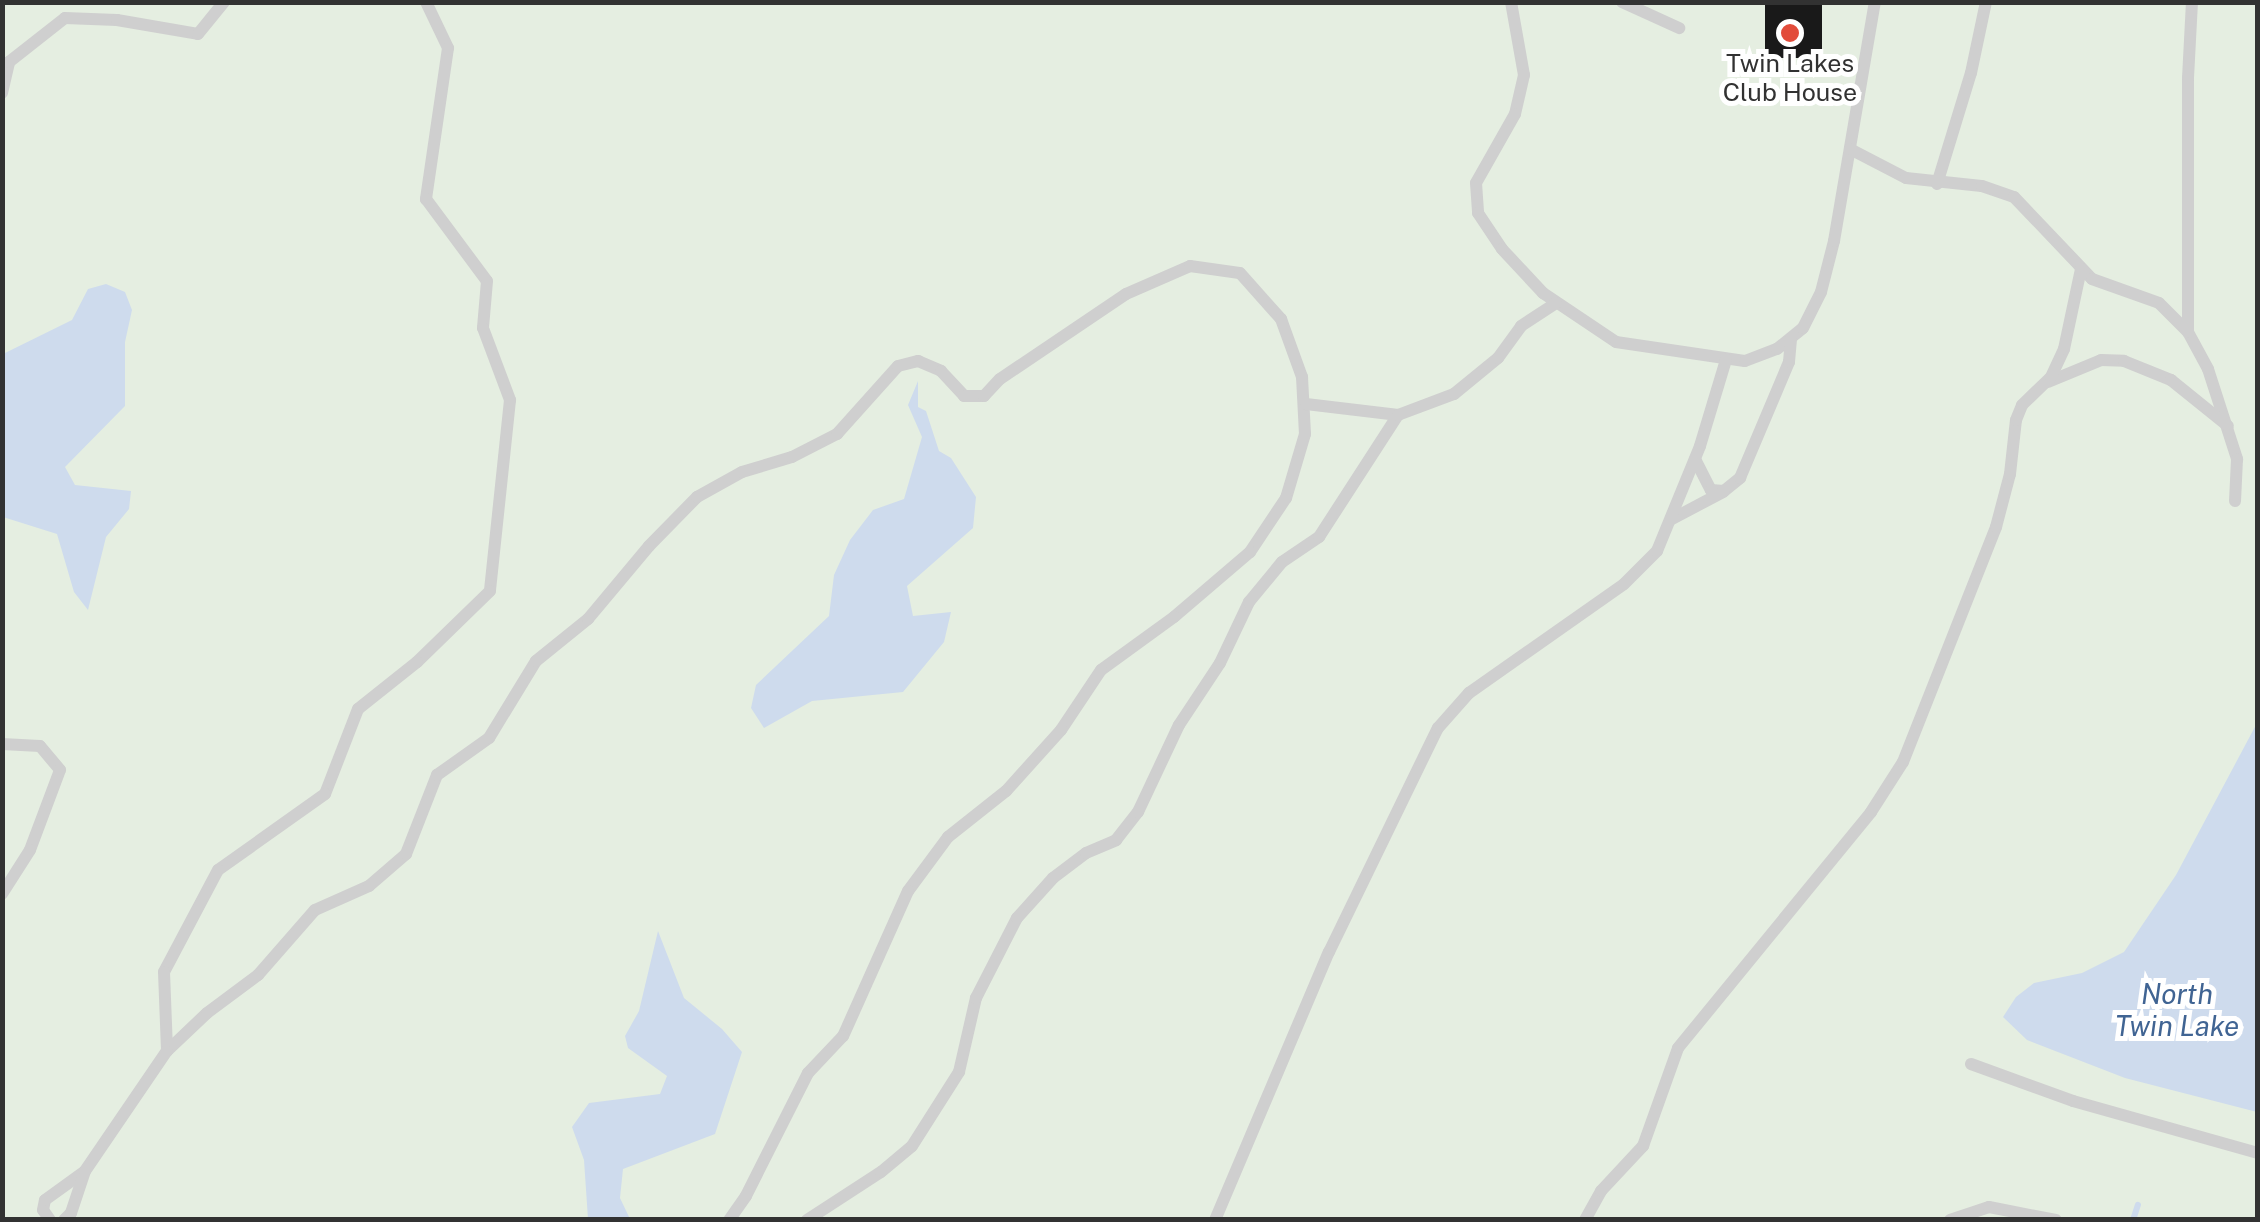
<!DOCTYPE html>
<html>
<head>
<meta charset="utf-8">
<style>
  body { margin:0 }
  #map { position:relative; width:2260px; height:1222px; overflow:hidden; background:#fff; font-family:"Public Sans",sans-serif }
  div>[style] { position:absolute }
  .green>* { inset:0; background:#e5eee1; transform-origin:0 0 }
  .water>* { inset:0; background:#cedbed }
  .stream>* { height:6px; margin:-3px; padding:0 3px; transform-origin:3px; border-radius:3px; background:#cedbed }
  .building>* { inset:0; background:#191919; transform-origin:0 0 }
  .lane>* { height:12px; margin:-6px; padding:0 6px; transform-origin:6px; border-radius:6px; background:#cfcfcf }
  .dots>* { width:28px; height:28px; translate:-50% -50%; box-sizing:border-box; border:5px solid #fff; border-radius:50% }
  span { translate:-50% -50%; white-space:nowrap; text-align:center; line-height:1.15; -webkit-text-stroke:10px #fff; paint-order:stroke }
  .poi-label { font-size:25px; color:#323232 }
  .water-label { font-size:28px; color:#406493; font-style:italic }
  .frame { position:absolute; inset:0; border:5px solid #323232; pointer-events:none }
</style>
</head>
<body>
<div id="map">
  <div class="green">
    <div style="left:2px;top:3px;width:2255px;height:1216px"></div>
  </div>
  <div class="water">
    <div style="clip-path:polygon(106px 284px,125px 292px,132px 310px,125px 342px,125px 406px,65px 467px,75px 485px,131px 491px,129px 509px,106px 537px,88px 610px,74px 592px,57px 534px,3px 517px,3px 354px,72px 320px,88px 289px)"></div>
    <div style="clip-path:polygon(918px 381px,918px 407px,926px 411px,939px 451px,951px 458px,976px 497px,973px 528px,907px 586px,913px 616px,951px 612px,944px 642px,903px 692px,812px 701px,764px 728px,751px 708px,756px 685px,829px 616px,834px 575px,850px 540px,873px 510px,904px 499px,922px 437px,908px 405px)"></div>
    <div style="clip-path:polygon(2257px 723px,2257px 1112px,2125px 1078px,2027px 1040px,2003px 1017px,2016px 997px,2034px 983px,2082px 973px,2124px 952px,2176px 875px)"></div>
    <div style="clip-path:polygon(658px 931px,684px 998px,722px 1029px,742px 1052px,715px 1134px,623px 1169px,620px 1198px,630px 1219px,588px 1219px,584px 1160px,572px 1127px,589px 1103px,660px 1094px,667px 1076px,628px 1048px,625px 1036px,639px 1011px)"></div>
  </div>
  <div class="stream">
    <div style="left:2133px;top:1220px;width:16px;rotate:-72deg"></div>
  </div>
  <div class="building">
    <div style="left:1765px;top:2px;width:57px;height:56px"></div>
  </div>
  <div class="lane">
    <div style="left:426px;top:2px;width:51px;rotate:64.4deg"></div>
    <div style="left:448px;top:48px;width:153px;rotate:98.3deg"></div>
    <div style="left:426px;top:199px;width:102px;rotate:53.4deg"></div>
    <div style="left:487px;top:281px;width:47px;rotate:94.9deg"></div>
    <div style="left:483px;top:328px;width:77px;rotate:69.4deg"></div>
    <div style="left:510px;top:400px;width:192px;rotate:96deg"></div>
    <div style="left:490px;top:591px;width:102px;rotate:135.8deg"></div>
    <div style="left:417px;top:662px;width:75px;rotate:141.5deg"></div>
    <div style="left:358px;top:709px;width:91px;rotate:111.2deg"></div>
    <div style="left:325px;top:794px;width:131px;rotate:144.6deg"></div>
    <div style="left:218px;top:870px;width:115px;rotate:117.9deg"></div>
    <div style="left:164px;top:972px;width:79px;rotate:87.8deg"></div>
    <div style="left:167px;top:1051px;width:55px;rotate:-43.5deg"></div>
    <div style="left:207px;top:1013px;width:64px;rotate:-36.7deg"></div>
    <div style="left:258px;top:975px;width:86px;rotate:-48.8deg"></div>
    <div style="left:315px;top:910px;width:59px;rotate:-24deg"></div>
    <div style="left:369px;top:886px;width:49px;rotate:-40.9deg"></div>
    <div style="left:406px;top:854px;width:85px;rotate:-68.6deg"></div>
    <div style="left:437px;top:775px;width:64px;rotate:-35.4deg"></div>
    <div style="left:489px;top:738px;width:90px;rotate:-58.6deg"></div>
    <div style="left:536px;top:661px;width:67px;rotate:-38.9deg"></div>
    <div style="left:588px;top:619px;width:95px;rotate:-50.1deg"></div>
    <div style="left:649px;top:546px;width:69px;rotate:-45.6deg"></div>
    <div style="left:697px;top:497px;width:51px;rotate:-29.1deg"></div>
    <div style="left:742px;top:472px;width:52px;rotate:-16.7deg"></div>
    <div style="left:792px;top:457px;width:51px;rotate:-27.1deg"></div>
    <div style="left:837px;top:434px;width:91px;rotate:-48.1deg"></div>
    <div style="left:898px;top:366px;width:21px;rotate:-14deg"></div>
    <div style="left:918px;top:361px;width:25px;rotate:23deg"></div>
    <div style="left:941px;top:371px;width:34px;rotate:47deg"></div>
    <div style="left:964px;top:396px;width:20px"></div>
    <div style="left:984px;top:396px;width:23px;rotate:-47deg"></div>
    <div style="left:1000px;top:379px;width:152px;rotate:-34deg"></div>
    <div style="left:1126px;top:294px;width:70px;rotate:-23.6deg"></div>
    <div style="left:1190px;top:266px;width:50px;rotate:8deg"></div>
    <div style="left:1240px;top:273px;width:62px;rotate:48.3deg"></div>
    <div style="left:1281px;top:319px;width:62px;rotate:70.1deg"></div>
    <div style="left:1302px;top:377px;width:57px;rotate:87deg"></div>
    <div style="left:1305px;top:434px;width:67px;rotate:106.5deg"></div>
    <div style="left:1286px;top:498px;width:65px;rotate:123.7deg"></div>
    <div style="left:1250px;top:552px;width:100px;rotate:139.5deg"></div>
    <div style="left:1174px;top:617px;width:90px;rotate:144deg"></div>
    <div style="left:1101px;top:670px;width:72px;rotate:123.7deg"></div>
    <div style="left:1061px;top:730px;width:82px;rotate:132deg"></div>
    <div style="left:1006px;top:791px;width:74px;rotate:141.6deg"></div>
    <div style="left:948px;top:837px;width:67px;rotate:126.5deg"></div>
    <div style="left:908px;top:891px;width:159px;rotate:114.1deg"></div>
    <div style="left:843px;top:1036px;width:51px;rotate:133.4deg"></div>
    <div style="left:808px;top:1073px;width:138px;rotate:116.8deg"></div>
    <div style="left:746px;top:1196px;width:29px;rotate:125deg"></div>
    <div style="left:1511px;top:2px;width:74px;rotate:79.9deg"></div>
    <div style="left:1524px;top:75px;width:40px;rotate:103deg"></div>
    <div style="left:1515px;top:114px;width:79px;rotate:119.5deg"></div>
    <div style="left:1476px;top:183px;width:30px;rotate:86deg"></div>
    <div style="left:1478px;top:213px;width:43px;rotate:56.3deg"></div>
    <div style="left:1502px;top:249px;width:60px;rotate:47deg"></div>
    <div style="left:1543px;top:293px;width:88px;rotate:33.9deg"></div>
    <div style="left:1616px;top:342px;width:130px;rotate:8.4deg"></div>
    <div style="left:1745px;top:361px;width:34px;rotate:-21deg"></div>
    <div style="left:1777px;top:349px;width:33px;rotate:-39deg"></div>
    <div style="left:1803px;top:328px;width:40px;rotate:-63.4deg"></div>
    <div style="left:1821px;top:292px;width:53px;rotate:-75.7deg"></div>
    <div style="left:1834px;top:241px;width:242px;rotate:-80.3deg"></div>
    <div style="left:1622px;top:2px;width:63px;rotate:24.5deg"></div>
    <div style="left:2px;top:93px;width:32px;rotate:-77deg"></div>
    <div style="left:9px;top:62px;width:71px;rotate:-38.2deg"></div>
    <div style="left:65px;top:18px;width:52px;rotate:2.2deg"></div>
    <div style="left:117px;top:20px;width:82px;rotate:9.8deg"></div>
    <div style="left:198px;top:34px;width:41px;rotate:-50.9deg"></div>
    <div style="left:1850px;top:149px;width:63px;rotate:27.4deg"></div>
    <div style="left:1906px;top:178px;width:76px;rotate:6deg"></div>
    <div style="left:1982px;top:186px;width:34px;rotate:19deg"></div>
    <div style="left:2014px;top:197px;width:113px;rotate:46.4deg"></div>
    <div style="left:2092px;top:279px;width:71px;rotate:19.7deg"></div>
    <div style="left:2159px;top:303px;width:41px;rotate:45deg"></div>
    <div style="left:2188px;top:332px;width:42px;rotate:61.6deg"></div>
    <div style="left:2208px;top:369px;width:95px;rotate:72.1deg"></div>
    <div style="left:2237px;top:459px;width:42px;rotate:92.7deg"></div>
    <div style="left:1937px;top:184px;width:116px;rotate:-73deg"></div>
    <div style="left:1971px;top:73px;width:73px;rotate:-78.1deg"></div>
    <div style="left:2188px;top:332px;width:254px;rotate:-90deg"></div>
    <div style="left:2188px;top:78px;width:76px;rotate:-87deg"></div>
    <div style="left:2048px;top:382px;width:57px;rotate:-22.5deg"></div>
    <div style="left:2101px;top:360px;width:23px;rotate:2deg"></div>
    <div style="left:2124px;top:361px;width:51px;rotate:22deg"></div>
    <div style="left:2171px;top:380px;width:73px;rotate:38.9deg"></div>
    <div style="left:1306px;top:404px;width:93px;rotate:6.8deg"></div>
    <div style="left:1695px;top:459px;width:35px;rotate:63deg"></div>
    <div style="left:1711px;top:490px;width:13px;rotate:4deg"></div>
    <div style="left:1724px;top:491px;width:21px;rotate:-39deg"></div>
    <div style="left:1740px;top:478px;width:126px;rotate:-67.1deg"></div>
    <div style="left:1789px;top:362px;width:23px;rotate:-85deg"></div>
    <div style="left:1672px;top:519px;width:58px;rotate:-27.9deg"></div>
    <div style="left:2px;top:744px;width:38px;rotate:3deg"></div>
    <div style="left:40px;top:746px;width:31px;rotate:50deg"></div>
    <div style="left:60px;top:770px;width:85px;rotate:110.6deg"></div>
    <div style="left:30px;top:850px;width:52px;rotate:122.5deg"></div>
    <div style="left:1971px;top:1064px;width:109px;rotate:19.9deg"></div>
    <div style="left:2073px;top:1101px;width:192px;rotate:15.7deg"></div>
    <div style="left:50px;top:1220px;width:12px;rotate:-125deg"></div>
    <div style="left:43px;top:1210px;width:10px;rotate:-79deg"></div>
    <div style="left:45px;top:1200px;width:49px;rotate:-35.9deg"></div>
    <div style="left:64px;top:1220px;width:10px;rotate:-45deg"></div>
    <div style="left:71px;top:1213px;width:44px;rotate:-71.6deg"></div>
    <div style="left:85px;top:1171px;width:145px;rotate:-55.7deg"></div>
    <div style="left:807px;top:1220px;width:88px;rotate:-33deg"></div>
    <div style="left:881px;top:1172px;width:40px;rotate:-40deg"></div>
    <div style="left:912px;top:1146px;width:88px;rotate:-57.6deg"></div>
    <div style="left:959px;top:1072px;width:76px;rotate:-77.1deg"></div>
    <div style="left:976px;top:998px;width:90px;rotate:-62.9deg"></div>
    <div style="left:1017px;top:918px;width:54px;rotate:-48deg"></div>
    <div style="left:1053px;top:878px;width:41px;rotate:-37.1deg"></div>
    <div style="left:1086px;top:853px;width:33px;rotate:-23deg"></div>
    <div style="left:1116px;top:840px;width:36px;rotate:-52deg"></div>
    <div style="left:1138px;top:812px;width:96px;rotate:-64.8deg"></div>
    <div style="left:1179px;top:725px;width:74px;rotate:-56.5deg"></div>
    <div style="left:1220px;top:663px;width:68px;rotate:-64.6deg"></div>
    <div style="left:1249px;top:602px;width:52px;rotate:-50.5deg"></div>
    <div style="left:1282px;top:562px;width:45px;rotate:-34deg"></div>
    <div style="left:1319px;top:537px;width:145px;rotate:-57.1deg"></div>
    <div style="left:1398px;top:415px;width:60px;rotate:-20.6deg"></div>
    <div style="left:1454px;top:394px;width:57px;rotate:-39.3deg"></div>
    <div style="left:1498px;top:358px;width:39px;rotate:-54deg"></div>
    <div style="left:1521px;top:326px;width:42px;rotate:-33.3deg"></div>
    <div style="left:1215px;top:1220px;width:291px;rotate:-67deg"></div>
    <div style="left:1329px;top:952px;width:249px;rotate:-64.1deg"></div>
    <div style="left:1438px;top:728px;width:47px;rotate:-48.5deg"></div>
    <div style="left:1469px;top:693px;width:189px;rotate:-35.1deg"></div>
    <div style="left:1624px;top:584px;width:47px;rotate:-45deg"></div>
    <div style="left:1657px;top:551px;width:113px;rotate:-67.7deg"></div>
    <div style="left:1700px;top:446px;width:90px;rotate:-73.2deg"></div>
    <div style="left:1585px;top:1220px;width:33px;rotate:-61deg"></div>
    <div style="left:1601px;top:1191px;width:62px;rotate:-47deg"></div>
    <div style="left:1643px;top:1146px;width:104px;rotate:-70.3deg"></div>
    <div style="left:1678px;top:1048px;width:305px;rotate:-50.7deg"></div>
    <div style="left:1871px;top:812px;width:59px;rotate:-57.4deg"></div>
    <div style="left:1903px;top:762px;width:253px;rotate:-68.4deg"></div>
    <div style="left:1996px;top:527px;width:55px;rotate:-75.2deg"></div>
    <div style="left:2010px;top:474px;width:54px;rotate:-83.7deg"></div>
    <div style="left:2016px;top:420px;width:16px;rotate:-68deg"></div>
    <div style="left:2022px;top:405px;width:40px;rotate:-44deg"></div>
    <div style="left:2051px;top:377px;width:31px;rotate:-65deg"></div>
    <div style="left:2064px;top:349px;width:82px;rotate:-78deg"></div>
    <div style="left:1950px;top:1220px;width:41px;rotate:-18.4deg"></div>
    <div style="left:1989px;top:1207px;width:68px;rotate:11deg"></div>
  </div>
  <div class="dots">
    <div style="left:1790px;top:33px;background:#e24c3b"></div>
  </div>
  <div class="poi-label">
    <span style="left:1790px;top:78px">Twin Lakes<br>Club House</span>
  </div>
  <div class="water-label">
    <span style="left:2177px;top:1010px">North<br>Twin Lake</span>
  </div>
  <div class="frame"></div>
</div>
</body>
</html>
